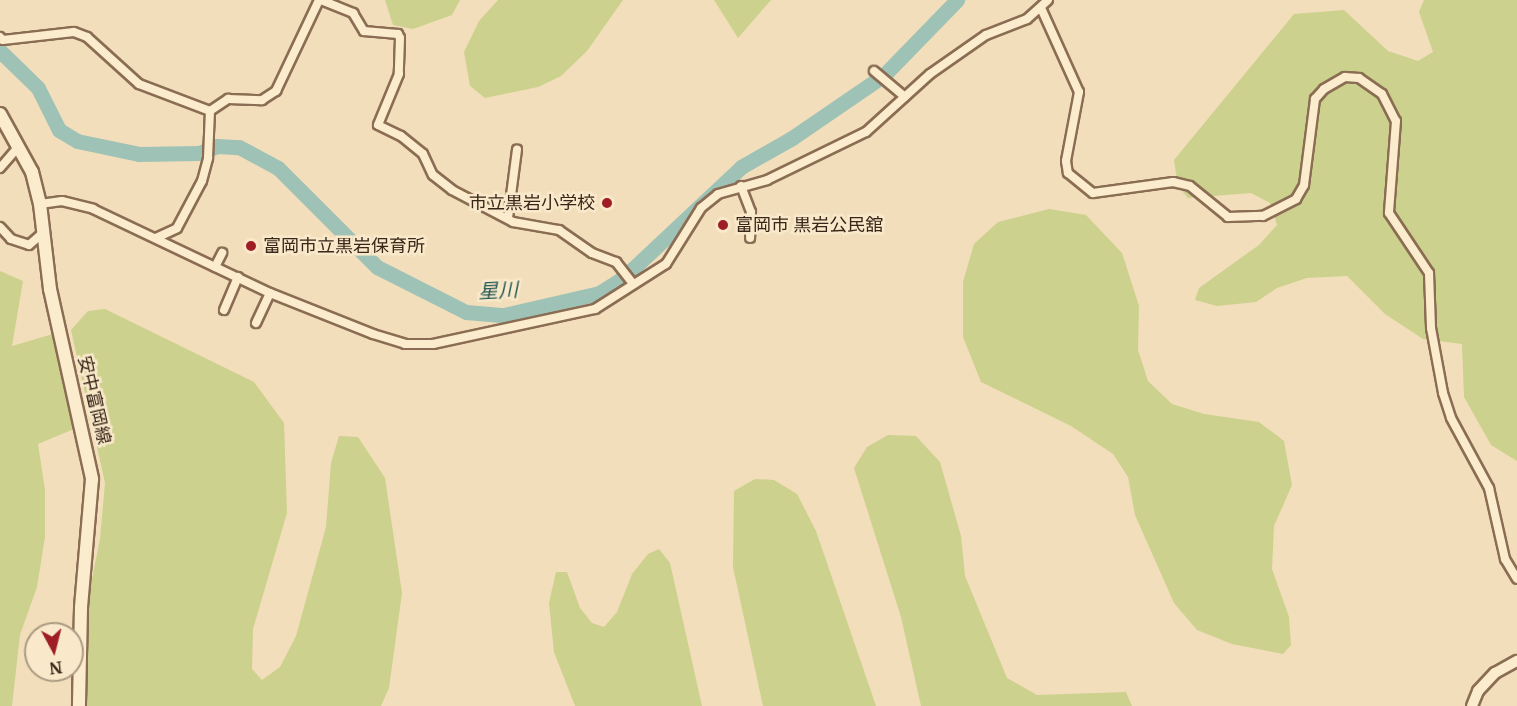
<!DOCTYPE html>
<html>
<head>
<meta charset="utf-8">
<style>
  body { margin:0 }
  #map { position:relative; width:1517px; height:706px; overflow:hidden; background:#f2deba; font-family:Merriweather,"Noto Sans JP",serif }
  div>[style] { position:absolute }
  .green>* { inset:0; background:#ccd18d }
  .river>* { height:15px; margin:-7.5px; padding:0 7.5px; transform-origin:7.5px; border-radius:7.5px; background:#9fc2b6 }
  .roads { filter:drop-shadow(2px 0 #8a6d53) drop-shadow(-2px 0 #8a6d53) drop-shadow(0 2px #8a6d53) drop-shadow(0 -2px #8a6d53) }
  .minor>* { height:8px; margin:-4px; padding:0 4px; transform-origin:4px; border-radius:4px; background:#fcecce }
  .tertiary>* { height:10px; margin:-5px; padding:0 5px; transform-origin:5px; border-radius:5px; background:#fcecce }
  .secondary>* { height:12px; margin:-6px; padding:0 6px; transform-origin:6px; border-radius:6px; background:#fcecce }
  .dots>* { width:16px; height:16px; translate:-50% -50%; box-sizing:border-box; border:3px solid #f9e9ca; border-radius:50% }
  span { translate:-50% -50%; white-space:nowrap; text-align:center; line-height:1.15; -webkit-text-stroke:5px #f9e9ca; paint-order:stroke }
  .poi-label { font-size:18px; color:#382619 }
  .right { translate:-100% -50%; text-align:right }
  .left { translate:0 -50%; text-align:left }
  .street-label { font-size:18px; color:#382619 }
  .water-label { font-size:20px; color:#275953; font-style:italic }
  .north { position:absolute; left:24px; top:622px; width:60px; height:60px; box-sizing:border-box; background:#f9e9ca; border:2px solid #ac9b83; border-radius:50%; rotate:173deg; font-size:16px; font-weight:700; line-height:24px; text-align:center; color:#382619 }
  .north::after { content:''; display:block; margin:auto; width:21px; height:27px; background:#9f1d25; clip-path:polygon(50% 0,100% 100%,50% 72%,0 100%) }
</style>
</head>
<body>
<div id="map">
  <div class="green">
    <div style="clip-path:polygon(385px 0,460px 0,452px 15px,413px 29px,393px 25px)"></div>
    <div style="clip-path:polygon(498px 0,623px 0,587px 51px,561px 76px,538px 87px,485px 98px,470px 86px,464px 52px,479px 21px)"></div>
    <div style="clip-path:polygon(714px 0,771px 0,738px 38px)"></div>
    <div style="clip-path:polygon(1424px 0,1517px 0,1517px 461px,1491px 445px,1464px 397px,1462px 344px,1423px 339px,1385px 314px,1347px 276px,1307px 278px,1277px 288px,1256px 302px,1217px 306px,1195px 300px,1199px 288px,1259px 245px,1277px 225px,1270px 203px,1251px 193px,1188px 198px,1178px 186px,1174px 160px,1294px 14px,1344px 10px,1388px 51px,1418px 61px,1433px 52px,1419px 12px)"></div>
    <div style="clip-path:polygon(1049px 209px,1086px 215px,1122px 253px,1139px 306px,1138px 350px,1148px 381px,1172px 404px,1204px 414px,1259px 422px,1284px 441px,1292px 485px,1274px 526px,1272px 569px,1289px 617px,1291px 645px,1283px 654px,1232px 644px,1197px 630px,1174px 603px,1135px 515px,1128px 477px,1113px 454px,1071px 426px,981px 382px,963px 337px,963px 282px,974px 244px,998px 222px)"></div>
    <div style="clip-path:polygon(0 271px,23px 281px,12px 346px,53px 334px,74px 429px,38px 444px,45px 490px,45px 537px,37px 587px,20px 635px,12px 706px,0 706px)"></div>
    <div style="clip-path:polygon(105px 309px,254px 382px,284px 423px,287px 513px,253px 629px,252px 669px,262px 680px,280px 667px,296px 636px,326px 527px,331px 463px,339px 436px,358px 437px,385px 478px,402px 593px,389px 688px,381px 706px,84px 706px,86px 609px,100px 539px,105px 483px,71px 330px,88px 311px)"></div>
    <div style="clip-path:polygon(888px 435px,916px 436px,940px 462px,961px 536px,965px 576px,1007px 678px,1037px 695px,1126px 692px,1132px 706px,921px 706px,901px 617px,854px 468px,867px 447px)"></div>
    <div style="clip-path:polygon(755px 479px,774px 480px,797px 494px,816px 531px,876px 706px,763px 706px,733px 567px,734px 491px)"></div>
    <div style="clip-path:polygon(659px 549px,670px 563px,702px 706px,575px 706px,554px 652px,549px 603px,556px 572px,567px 572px,580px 608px,592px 623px,604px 627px,617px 612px,632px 574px,648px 554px)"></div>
  </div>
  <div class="river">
    <div style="left:0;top:51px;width:53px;rotate:44.2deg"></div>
    <div style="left:38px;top:88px;width:47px;rotate:63.4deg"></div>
    <div style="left:59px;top:130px;width:21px;rotate:31deg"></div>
    <div style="left:77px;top:141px;width:63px;rotate:11.8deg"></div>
    <div style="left:139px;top:154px;width:60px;rotate:-1deg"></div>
    <div style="left:199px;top:153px;width:19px;rotate:-21deg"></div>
    <div style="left:217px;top:146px;width:22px;rotate:3deg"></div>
    <div style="left:239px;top:147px;width:44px;rotate:28.3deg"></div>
    <div style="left:278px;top:168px;width:140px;rotate:45deg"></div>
    <div style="left:377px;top:267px;width:100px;rotate:26.8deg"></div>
    <div style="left:466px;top:312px;width:38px;rotate:5deg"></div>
    <div style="left:504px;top:315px;width:98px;rotate:-13deg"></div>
    <div style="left:599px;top:293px;width:28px;rotate:-32deg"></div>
    <div style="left:623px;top:278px;width:162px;rotate:-43.2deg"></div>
    <div style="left:741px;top:167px;width:59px;rotate:-29.6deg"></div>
    <div style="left:792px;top:138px;width:112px;rotate:-34.4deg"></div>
    <div style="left:884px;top:75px;width:105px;rotate:-45.8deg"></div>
  </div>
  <div class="roads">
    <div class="minor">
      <div style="left:321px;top:0;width:35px;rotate:22deg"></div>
      <div style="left:353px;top:13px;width:21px;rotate:59deg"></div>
      <div style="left:364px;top:31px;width:34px;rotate:5deg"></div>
      <div style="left:398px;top:34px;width:4px;rotate:63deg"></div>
      <div style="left:400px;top:38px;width:36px;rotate:92deg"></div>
      <div style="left:399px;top:74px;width:55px;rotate:112.4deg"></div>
      <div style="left:378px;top:125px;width:25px;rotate:26deg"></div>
      <div style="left:401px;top:136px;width:28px;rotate:39deg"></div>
      <div style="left:423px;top:154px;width:23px;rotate:65deg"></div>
      <div style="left:433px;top:175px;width:24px;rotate:38deg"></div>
      <div style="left:452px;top:190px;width:69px;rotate:27.7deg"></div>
      <div style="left:513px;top:222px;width:47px;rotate:9.9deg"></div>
      <div style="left:559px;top:230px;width:40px;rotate:34.9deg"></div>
      <div style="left:592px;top:253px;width:26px;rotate:21deg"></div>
      <div style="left:616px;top:262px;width:28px;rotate:52deg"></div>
      <div style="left:1041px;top:8px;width:92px;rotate:65.7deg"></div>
      <div style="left:1079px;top:92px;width:70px;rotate:100.7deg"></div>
      <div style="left:1066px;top:161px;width:12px;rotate:81deg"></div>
      <div style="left:1068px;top:173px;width:32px;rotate:39deg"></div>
      <div style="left:1093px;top:193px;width:81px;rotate:-7.8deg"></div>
      <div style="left:1173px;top:182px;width:17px;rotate:13deg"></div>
      <div style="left:1190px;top:186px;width:49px;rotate:39.2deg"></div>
      <div style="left:1228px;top:217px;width:35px;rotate:-2deg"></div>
      <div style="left:1263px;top:216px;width:37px;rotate:-27deg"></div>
      <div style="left:1296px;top:199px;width:16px;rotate:-60deg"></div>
      <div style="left:1304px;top:185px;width:87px;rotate:-82.7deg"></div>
      <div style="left:1315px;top:99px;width:13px;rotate:-48deg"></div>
      <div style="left:1324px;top:89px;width:24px;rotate:-30deg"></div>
      <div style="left:1345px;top:77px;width:14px;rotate:4deg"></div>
      <div style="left:1359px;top:78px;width:28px;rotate:35deg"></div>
      <div style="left:1382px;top:94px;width:30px;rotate:63deg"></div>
      <div style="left:1396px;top:121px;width:92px;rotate:94.4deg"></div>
      <div style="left:1389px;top:213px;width:72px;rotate:56.3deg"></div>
      <div style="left:1429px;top:273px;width:55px;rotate:87.9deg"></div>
      <div style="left:1431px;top:328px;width:66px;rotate:79.5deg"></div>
      <div style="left:1443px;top:393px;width:26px;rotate:72deg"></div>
      <div style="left:1451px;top:418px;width:80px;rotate:61.5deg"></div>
      <div style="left:1489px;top:488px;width:73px;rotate:77.3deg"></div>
      <div style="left:1505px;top:559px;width:23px;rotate:59deg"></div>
      <div style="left:0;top:37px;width:4px;rotate:45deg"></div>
      <div style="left:3px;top:40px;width:71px;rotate:-6.4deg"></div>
      <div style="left:74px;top:32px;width:14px;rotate:21deg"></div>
      <div style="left:87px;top:37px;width:70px;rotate:42.1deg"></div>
      <div style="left:139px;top:84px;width:76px;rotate:20.8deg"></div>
      <div style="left:210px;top:111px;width:22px;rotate:-34deg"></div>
      <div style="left:228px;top:99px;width:34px;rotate:2deg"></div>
      <div style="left:262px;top:100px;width:17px;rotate:-33deg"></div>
      <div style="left:276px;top:91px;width:101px;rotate:-64.7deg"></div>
      <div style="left:874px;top:71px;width:40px;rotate:40deg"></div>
      <div style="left:0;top:168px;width:29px;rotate:-49deg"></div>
      <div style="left:741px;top:186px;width:28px;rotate:69deg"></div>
      <div style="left:751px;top:212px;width:26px;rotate:92deg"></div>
      <div style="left:40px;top:204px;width:22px;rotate:-8deg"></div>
      <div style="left:62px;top:201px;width:32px;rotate:14deg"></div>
      <div style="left:93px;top:209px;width:196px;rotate:25.4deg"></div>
      <div style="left:270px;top:293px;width:111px;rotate:21.7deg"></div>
      <div style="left:373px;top:334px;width:34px;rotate:17deg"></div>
      <div style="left:405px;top:344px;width:28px"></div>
      <div style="left:433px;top:344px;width:166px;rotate:-12.2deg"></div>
      <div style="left:595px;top:309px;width:84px;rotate:-32.4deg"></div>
      <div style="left:666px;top:264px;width:66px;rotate:-58deg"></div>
      <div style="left:701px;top:208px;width:22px;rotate:-39deg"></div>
      <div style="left:718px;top:194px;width:51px;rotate:-15.9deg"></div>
      <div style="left:767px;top:180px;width:110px;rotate:-25.9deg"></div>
      <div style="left:866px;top:132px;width:86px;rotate:-42.2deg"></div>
      <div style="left:930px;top:74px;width:68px;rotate:-34.9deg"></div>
      <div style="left:986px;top:35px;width:44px;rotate:-21.3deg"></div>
      <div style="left:1027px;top:19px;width:28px;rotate:-42deg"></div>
      <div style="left:508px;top:218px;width:69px;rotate:-82.5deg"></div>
      <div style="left:0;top:227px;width:16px;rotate:47deg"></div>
      <div style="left:11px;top:239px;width:19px;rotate:18deg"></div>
      <div style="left:29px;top:245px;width:20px;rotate:-41deg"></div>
      <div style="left:156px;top:238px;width:23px;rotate:-25deg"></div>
      <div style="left:177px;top:228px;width:53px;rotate:-62deg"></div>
      <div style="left:202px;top:181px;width:24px;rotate:-75deg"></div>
      <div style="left:208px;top:158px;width:47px;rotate:-87.6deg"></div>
      <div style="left:215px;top:267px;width:16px;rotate:-63deg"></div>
      <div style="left:224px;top:310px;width:36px;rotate:-67deg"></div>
      <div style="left:256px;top:323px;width:33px;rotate:-65deg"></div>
    </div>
    <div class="tertiary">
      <div style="left:1472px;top:706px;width:16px;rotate:-68deg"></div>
      <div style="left:1478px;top:691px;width:25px;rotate:-47deg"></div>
      <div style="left:1495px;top:673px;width:25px;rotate:-29deg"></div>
    </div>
    <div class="secondary">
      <div style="left:0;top:114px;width:66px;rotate:61.1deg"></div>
      <div style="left:32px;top:172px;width:33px;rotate:76deg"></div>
      <div style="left:40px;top:204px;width:86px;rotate:83.3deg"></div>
      <div style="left:50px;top:289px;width:195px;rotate:77.5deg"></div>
      <div style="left:92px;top:479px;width:129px;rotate:94.9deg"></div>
      <div style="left:81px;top:608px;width:98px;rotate:91.2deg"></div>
    </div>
  </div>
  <div class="dots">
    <div style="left:607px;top:203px;background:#9f1d25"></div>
    <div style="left:723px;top:225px;background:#9f1d25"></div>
    <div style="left:251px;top:246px;background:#9f1d25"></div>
  </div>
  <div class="poi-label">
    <span class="right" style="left:595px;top:203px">市立黒岩小学校</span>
    <span class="left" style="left:735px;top:225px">富岡市 黒岩公民舘</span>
    <span class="left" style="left:263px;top:246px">富岡市立黒岩保育所</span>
  </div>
  <div class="street-label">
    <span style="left:94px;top:400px;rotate:77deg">安中富岡線</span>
  </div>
  <div class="water-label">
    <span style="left:498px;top:290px;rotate:-3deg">星川</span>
  </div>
  <div class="north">N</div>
</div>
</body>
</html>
